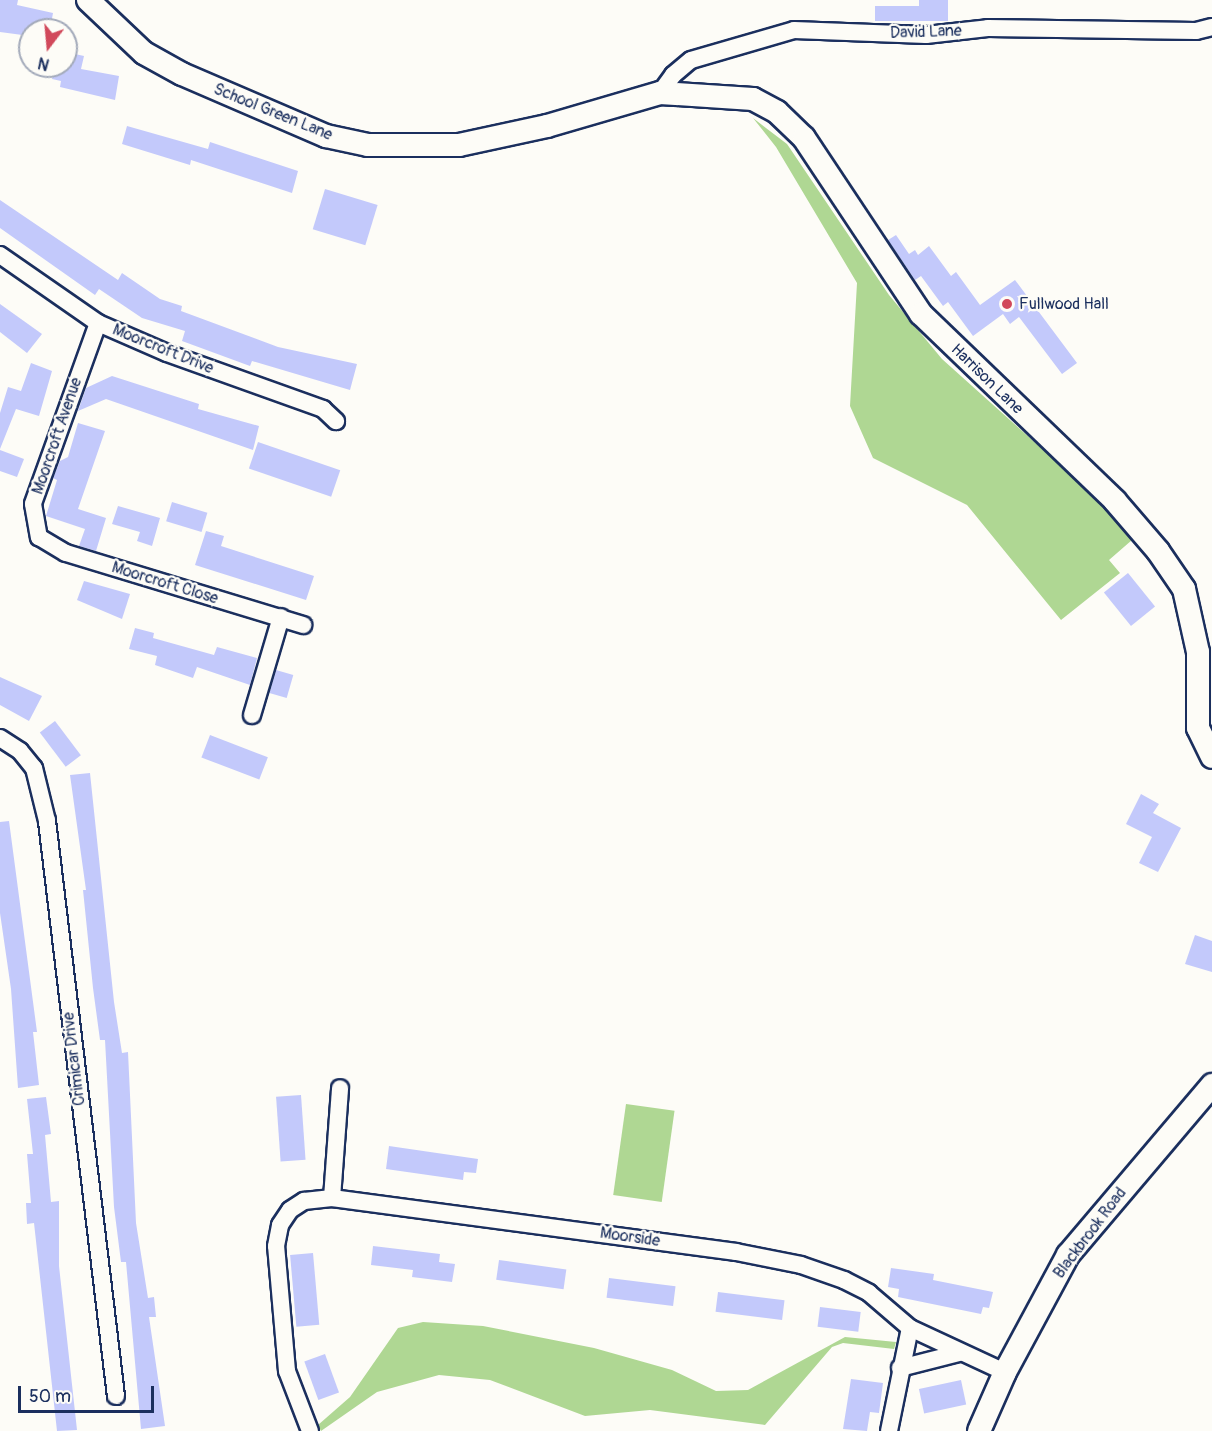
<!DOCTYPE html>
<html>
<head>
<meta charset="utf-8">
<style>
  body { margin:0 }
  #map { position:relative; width:1212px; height:1431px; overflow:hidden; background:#fdfcf7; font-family:Pangolin,sans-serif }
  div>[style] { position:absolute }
  .green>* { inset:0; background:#afd793; transform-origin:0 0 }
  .building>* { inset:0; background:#c3c9fb; transform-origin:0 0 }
  .roads { filter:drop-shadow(2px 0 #1b2f5e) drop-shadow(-2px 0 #1b2f5e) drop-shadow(0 2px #1b2f5e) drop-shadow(0 -2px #1b2f5e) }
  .street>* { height:16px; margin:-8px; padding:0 8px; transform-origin:8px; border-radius:8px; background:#fdfcf7 }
  .secondary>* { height:22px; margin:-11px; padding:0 11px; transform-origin:11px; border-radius:11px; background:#fdfcf7 }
  .dots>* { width:16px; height:16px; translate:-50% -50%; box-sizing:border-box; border:3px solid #fdfcf7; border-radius:50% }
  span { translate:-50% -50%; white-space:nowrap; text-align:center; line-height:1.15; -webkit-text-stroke:4.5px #fdfcf7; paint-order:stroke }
  .street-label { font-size:16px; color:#1b2f5e }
  .poi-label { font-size:16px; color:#1b2f5e }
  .left { translate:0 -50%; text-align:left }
  .north { position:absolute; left:18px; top:18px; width:60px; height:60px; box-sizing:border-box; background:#fdfcf7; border:2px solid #a3aaba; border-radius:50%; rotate:196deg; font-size:16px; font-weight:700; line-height:24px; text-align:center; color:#1b2f5e }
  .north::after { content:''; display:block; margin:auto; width:21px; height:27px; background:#d1495b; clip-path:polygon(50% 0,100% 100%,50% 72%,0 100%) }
  .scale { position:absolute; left:18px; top:1386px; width:136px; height:27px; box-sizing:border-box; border:3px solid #1b2f5e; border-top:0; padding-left:8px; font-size:18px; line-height:21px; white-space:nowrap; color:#1b2f5e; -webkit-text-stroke:4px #fdfcf7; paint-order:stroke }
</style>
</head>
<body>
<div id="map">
  <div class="green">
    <div style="clip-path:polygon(753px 118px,787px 144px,889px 295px,942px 359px,1088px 490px,1132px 540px,1109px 560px,1120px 573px,1061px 620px,967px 505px,873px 458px,850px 406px,857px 283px,776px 147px)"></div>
    <div style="left:626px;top:1104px;width:49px;height:92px;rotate:8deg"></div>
    <div style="clip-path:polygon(423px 1322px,483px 1326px,594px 1348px,672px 1370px,716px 1391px,748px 1390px,845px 1337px,896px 1342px,894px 1349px,843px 1343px,832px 1347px,765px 1425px,650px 1410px,585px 1416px,490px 1380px,439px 1375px,377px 1392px,321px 1431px,318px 1425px,350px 1397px,398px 1328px)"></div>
  </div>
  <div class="building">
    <div style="clip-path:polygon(0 0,18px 0,17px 5px,53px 13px,50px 30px,30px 30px,30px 36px,0 32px)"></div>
    <div style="clip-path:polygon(919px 0,948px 0,948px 21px,875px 21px,875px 6px,919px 6px)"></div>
    <div style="clip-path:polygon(66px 52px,84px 56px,81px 69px,119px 76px,115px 100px,60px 87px,61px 81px,52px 79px,55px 66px,66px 66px)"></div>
    <div style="clip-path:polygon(127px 126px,208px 149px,210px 142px,298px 171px,292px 193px,191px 160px,190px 165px,122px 144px)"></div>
    <div style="left:325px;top:189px;width:55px;height:42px;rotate:17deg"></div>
    <div style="clip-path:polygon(0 200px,118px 280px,122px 273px,160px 299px,182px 306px,181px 311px,278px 347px,357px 364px,350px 390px,252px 361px,250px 366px,182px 341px,185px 331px,142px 318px,99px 289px,95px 295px,0 228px)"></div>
    <div style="clip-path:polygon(896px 235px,909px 254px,915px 250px,918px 255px,929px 246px,951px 276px,956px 272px,980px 305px,1015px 280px,1077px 363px,1062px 374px,1019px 317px,1010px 324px,1003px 314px,973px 336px,948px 302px,943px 306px,921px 276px,915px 280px,888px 240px)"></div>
    <div style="clip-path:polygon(0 304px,42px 334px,27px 353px,0 332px)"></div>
    <div style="clip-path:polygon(31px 363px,52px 371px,39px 416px,16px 409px,0 449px,0 413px,8px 387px,21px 391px)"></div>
    <div style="clip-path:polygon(112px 376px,199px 404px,198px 409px,259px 426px,253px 450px,106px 399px,78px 411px,86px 388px)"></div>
    <div style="clip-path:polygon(78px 423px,105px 431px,78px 509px,106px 518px,96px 551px,79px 546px,85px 529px,46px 516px,57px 480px,53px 478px,60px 461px,68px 457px)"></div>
    <div style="left:258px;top:442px;width:87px;height:28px;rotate:19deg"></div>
    <div style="clip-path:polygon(0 450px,24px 459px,17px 477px,0 471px)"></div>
    <div style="left:172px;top:502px;width:37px;height:20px;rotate:17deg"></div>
    <div style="clip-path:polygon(118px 506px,160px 518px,152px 546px,137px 541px,140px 532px,112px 524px)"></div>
    <div style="clip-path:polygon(206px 531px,224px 536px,221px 546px,314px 576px,306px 600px,195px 565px)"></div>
    <div style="left:1128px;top:573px;width:43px;height:31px;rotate:51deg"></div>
    <div style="clip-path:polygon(84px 581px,130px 594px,122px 619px,77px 600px)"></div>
    <div style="clip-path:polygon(135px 628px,154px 633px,153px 638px,214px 655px,217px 647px,257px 658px,250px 685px,197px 667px,193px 678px,155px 665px,157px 656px,129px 649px)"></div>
    <div style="left:276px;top:670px;width:18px;height:24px;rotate:16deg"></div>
    <div style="clip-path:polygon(0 677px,42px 696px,29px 721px,0 705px)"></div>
    <div style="left:55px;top:721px;width:43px;height:19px;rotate:53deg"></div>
    <div style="left:210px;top:735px;width:62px;height:24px;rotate:21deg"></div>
    <div style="clip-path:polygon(90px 773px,114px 1002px,122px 1053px,128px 1052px,136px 1223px,148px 1298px,154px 1297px,156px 1317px,149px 1317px,165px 1426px,141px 1429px,126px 1262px,121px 1262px,114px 1207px,105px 1040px,100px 1040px,93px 988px,83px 890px,86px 890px,70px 775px)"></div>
    <div style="clip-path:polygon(1141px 794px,1159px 804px,1153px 813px,1181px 828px,1158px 872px,1139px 863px,1152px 837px,1126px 824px)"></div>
    <div style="clip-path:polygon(9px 821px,37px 1032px,33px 1032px,39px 1085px,18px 1088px,11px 989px,0 913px,0 822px)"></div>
    <div style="clip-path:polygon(1195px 935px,1212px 941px,1212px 972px,1185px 964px)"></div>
    <div style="left:301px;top:1095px;width:65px;height:25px;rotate:86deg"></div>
    <div style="clip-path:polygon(46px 1097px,51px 1134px,45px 1135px,51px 1202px,59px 1201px,59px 1266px,77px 1430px,57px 1431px,34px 1223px,27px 1224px,26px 1203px,31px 1203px,27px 1154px,33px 1154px,27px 1099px)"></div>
    <div style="clip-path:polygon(389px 1146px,478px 1159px,476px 1173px,464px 1172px,463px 1180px,386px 1169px)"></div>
    <div style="clip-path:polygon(373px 1246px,440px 1254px,439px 1262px,455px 1264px,452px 1282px,412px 1277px,413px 1270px,371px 1265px)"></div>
    <div style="left:313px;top:1253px;width:72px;height:23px;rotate:85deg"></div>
    <div style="left:499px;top:1260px;width:68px;height:20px;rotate:8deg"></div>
    <div style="clip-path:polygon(891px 1268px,934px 1274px,933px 1280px,993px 1292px,989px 1308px,983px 1307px,981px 1314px,898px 1297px,899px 1289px,888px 1287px)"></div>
    <div style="left:609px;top:1278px;width:67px;height:20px;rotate:7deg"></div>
    <div style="left:718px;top:1292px;width:67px;height:20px;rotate:7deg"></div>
    <div style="left:820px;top:1307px;width:41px;height:20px;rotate:7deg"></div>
    <div style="left:325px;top:1354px;width:41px;height:22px;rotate:70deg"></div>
    <div style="clip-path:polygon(851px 1379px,883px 1383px,879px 1413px,870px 1412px,867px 1431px,843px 1429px)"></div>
    <div style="left:961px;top:1380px;width:25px;height:43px;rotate:78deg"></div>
  </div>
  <div class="roads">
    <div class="street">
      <div style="left:660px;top:93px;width:22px;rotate:-54deg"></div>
      <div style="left:673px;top:75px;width:23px;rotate:-40deg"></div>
      <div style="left:691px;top:60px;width:107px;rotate:-16.2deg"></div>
      <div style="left:794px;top:30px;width:132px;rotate:2.2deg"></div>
      <div style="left:926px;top:35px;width:62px;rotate:-6.4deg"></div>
      <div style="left:988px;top:28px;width:208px;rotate:0.8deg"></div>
      <div style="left:1196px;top:31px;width:16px;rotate:-14deg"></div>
      <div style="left:0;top:255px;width:119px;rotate:34.8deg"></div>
      <div style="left:98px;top:323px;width:75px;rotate:23.5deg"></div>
      <div style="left:167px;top:353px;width:166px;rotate:19.7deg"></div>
      <div style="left:323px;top:409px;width:18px;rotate:43deg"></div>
      <div style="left:98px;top:323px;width:192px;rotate:109.8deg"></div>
      <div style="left:33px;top:504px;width:34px;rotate:80deg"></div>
      <div style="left:39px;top:537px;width:31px;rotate:31deg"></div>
      <div style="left:66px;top:553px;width:248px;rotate:16.9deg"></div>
      <div style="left:252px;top:715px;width:102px;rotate:-73.5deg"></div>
      <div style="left:0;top:738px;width:24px;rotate:33deg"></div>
      <div style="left:20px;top:751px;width:22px;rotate:51deg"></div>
      <div style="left:34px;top:768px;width:55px;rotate:76.2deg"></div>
      <div style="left:47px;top:821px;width:579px;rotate:83.16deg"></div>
      <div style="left:332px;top:1198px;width:110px;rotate:-85.8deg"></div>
      <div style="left:900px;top:1368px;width:61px;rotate:-14.3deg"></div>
      <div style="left:310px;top:1431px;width:64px;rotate:-111deg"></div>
      <div style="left:287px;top:1371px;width:125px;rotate:-95deg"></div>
      <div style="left:276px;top:1246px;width:21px;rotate:-79deg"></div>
      <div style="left:280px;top:1225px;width:18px;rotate:-56deg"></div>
      <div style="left:290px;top:1210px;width:17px;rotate:-33deg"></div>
      <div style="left:304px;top:1201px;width:28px;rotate:-6deg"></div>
      <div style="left:332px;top:1198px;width:408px;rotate:7.6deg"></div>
      <div style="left:736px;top:1252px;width:66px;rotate:11.3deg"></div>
      <div style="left:801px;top:1265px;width:46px;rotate:19.2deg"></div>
      <div style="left:844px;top:1280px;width:28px;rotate:27deg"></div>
      <div style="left:869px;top:1293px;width:54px;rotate:40.5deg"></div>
      <div style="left:910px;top:1328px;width:105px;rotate:24.9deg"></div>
      <div style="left:889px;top:1431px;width:105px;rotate:-78.5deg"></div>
    </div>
    <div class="secondary">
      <div style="left:88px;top:0;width:77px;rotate:43.4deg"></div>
      <div style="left:144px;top:53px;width:43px;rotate:28.9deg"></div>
      <div style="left:182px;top:74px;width:157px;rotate:23.3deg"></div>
      <div style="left:326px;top:136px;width:43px;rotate:12.1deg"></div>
      <div style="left:368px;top:145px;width:91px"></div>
      <div style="left:459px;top:145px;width:90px;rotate:-12.2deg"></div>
      <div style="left:547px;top:126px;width:118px;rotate:-16.3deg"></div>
      <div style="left:660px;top:93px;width:93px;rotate:3.7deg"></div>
      <div style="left:753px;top:99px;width:27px;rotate:28deg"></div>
      <div style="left:777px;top:112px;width:37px;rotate:44deg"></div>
      <div style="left:804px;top:138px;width:211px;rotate:56.4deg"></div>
      <div style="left:921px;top:314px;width:269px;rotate:43.9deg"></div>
      <div style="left:1115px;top:501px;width:66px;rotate:49.3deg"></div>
      <div style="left:1158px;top:551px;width:46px;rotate:55.6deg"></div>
      <div style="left:1184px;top:589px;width:65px;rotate:77.5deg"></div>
      <div style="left:1198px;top:652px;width:76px;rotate:90deg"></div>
      <div style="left:1198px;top:728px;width:32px;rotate:64deg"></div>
      <div style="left:979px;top:1431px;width:64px;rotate:-66.2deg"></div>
      <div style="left:1005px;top:1372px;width:133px;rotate:-61.7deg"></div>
      <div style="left:1068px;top:1255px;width:223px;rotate:-49.7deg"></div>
    </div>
  </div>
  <div class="dots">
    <div style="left:1007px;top:304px;background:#d1495b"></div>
  </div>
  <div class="street-label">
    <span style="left:926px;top:32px;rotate:-2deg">David Lane</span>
    <span style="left:273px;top:112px;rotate:22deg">School Green Lane</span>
    <span style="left:163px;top:349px;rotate:22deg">Moorcroft Drive</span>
    <span style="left:987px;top:379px;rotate:44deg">Harrison Lane</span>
    <span style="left:57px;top:436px;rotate:-71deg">Moorcroft Avenue</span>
    <span style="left:165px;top:583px;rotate:17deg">Moorcroft Close</span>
    <span style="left:74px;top:1059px;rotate:-97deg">Crimicar Drive</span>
    <span style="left:1090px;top:1233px;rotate:-53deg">Blackbrook Road</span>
    <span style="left:630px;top:1237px;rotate:8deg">Moorside</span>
  </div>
  <div class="poi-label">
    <span class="left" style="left:1019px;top:304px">Fullwood Hall</span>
  </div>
  <div class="north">N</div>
  <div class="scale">50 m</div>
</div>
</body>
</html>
